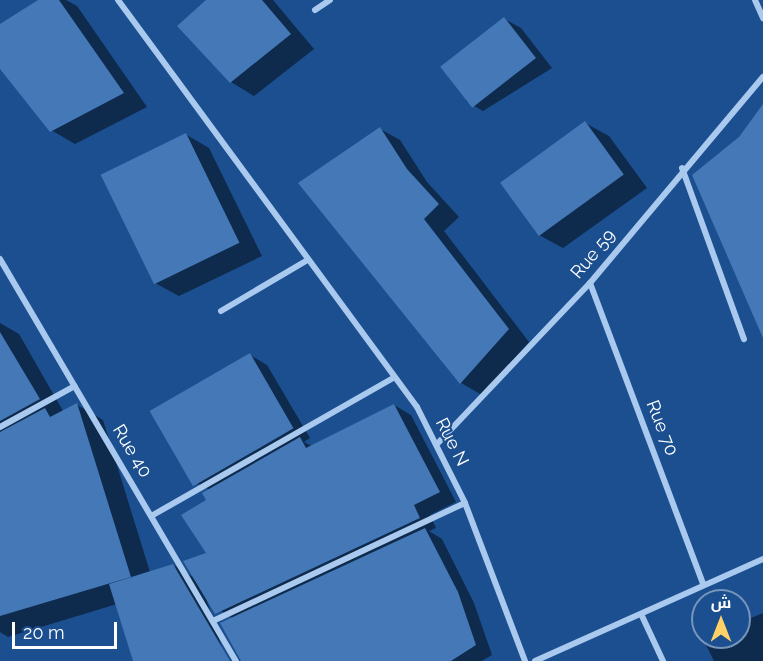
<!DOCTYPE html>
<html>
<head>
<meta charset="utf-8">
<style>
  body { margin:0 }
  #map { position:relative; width:763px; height:661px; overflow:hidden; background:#1b4f8f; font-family:Raleway,Cairo,sans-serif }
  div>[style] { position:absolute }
  .shadow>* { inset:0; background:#0007 }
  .building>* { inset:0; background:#4478b7; transform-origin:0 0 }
  .minor>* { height:6px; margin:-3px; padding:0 3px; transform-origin:3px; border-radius:3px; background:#a9c9ee }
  span { translate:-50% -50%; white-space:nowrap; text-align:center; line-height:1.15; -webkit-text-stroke:4.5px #1b4f8f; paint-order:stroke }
  .street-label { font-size:18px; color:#fff }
  .north { position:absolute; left:691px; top:589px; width:60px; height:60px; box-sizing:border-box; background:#1b4f8f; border:2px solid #7695bc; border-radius:50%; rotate:0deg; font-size:16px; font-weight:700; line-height:24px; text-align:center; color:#fff }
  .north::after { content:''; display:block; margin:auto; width:21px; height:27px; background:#ffd166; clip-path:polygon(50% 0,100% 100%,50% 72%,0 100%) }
  .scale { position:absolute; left:12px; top:622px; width:105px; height:27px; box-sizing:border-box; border:3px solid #fff; border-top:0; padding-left:8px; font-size:18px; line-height:21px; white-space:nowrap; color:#fff; -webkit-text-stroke:4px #1b4f8f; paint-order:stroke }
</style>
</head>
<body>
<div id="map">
  <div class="shadow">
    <div style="clip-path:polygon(41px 0,66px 0,77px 6px,147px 107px,75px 144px,51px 130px,0 67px,0 25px)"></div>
    <div style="clip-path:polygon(208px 0,273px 0,314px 49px,254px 96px,231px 82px)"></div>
    <div style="clip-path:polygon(504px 19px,521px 28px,552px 68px,483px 111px,466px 101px)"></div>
    <div style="clip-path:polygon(585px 123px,609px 136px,647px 188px,563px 248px,539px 235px)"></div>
    <div style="clip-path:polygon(380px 129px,400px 140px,427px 182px,459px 217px,444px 231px,529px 342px,482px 395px,461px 383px,301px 183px)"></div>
    <div style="clip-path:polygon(185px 134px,209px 148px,262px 256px,179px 296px,155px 283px)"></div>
    <div style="clip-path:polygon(0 323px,19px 334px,63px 411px,77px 405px,103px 420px,150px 572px,173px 565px,201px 582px,226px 661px,135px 661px,117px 604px,8px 637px,0 632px)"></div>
    <div style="clip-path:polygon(250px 355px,267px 365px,310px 438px,304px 442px,312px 446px,394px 405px,411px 415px,456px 502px,430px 515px,436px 528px,429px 531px,442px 539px,474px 603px,492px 655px,482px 661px,247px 661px,234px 619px,221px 611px,209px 554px,210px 490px,197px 483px)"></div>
    <div style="clip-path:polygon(763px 613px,763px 661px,714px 661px,703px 639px,739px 637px,739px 623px)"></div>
  </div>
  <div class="building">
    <div style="clip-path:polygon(38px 0,59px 0,124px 93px,50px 132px,0 69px,0 24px)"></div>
    <div style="clip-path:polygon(206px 0,262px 0,291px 34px,230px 83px,177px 26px)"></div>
    <div style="left:504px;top:17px;width:52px;height:81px;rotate:52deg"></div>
    <div style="clip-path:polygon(763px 104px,763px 338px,692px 175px,739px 137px)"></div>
    <div style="left:585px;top:121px;width:66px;height:105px;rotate:54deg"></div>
    <div style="clip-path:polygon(380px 127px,407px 169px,439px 204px,424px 219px,509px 329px,460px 384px,298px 183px)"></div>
    <div style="left:186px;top:133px;width:122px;height:95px;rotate:64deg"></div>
    <div style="clip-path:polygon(0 332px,40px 399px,0 421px)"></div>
    <div style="left:250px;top:353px;width:87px;height:116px;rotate:60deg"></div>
    <div style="clip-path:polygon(77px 403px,131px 577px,0 616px,0 432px,45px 408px,50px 417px)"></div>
    <div style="clip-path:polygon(394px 404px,440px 492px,414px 505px,420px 518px,215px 614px,183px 561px,206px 553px,181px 515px,206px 500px,202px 493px,300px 437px,306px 448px)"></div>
    <div style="clip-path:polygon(425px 528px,458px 592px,476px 645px,451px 661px,241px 661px,220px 623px)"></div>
    <div style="clip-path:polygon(173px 564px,230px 661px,133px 661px,109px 584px)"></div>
  </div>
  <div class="minor">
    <div style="left:118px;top:0;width:505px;rotate:53.7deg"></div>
    <div style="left:417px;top:407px;width:107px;rotate:63.4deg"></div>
    <div style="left:465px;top:503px;width:169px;rotate:69.2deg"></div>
    <div style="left:755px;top:0;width:20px;rotate:66deg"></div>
    <div style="left:315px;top:10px;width:18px;rotate:-34deg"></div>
    <div style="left:682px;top:168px;width:182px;rotate:70.1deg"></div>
    <div style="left:0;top:259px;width:466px;rotate:59.6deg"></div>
    <div style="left:590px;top:283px;width:322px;rotate:69.4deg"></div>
    <div style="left:221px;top:311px;width:99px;rotate:-30.5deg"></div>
    <div style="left:0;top:427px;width:85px;rotate:-28.7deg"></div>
    <div style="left:438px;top:443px;width:221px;rotate:-46.5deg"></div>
    <div style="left:590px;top:283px;width:269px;rotate:-50deg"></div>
    <div style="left:153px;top:515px;width:276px;rotate:-29.7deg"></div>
    <div style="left:642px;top:616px;width:50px;rotate:65deg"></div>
    <div style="left:215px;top:620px;width:276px;rotate:-25.1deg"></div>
    <div style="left:535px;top:661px;width:250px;rotate:-24.1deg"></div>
  </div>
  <div class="street-label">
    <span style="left:593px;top:254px;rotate:-50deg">Rue 59</span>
    <span style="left:662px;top:428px;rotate:69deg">Rue 70</span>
    <span style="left:452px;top:442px;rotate:63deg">Rue N</span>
    <span style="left:132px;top:451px;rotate:59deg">Rue 40</span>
  </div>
  <div class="north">ش</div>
  <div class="scale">20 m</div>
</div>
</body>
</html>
